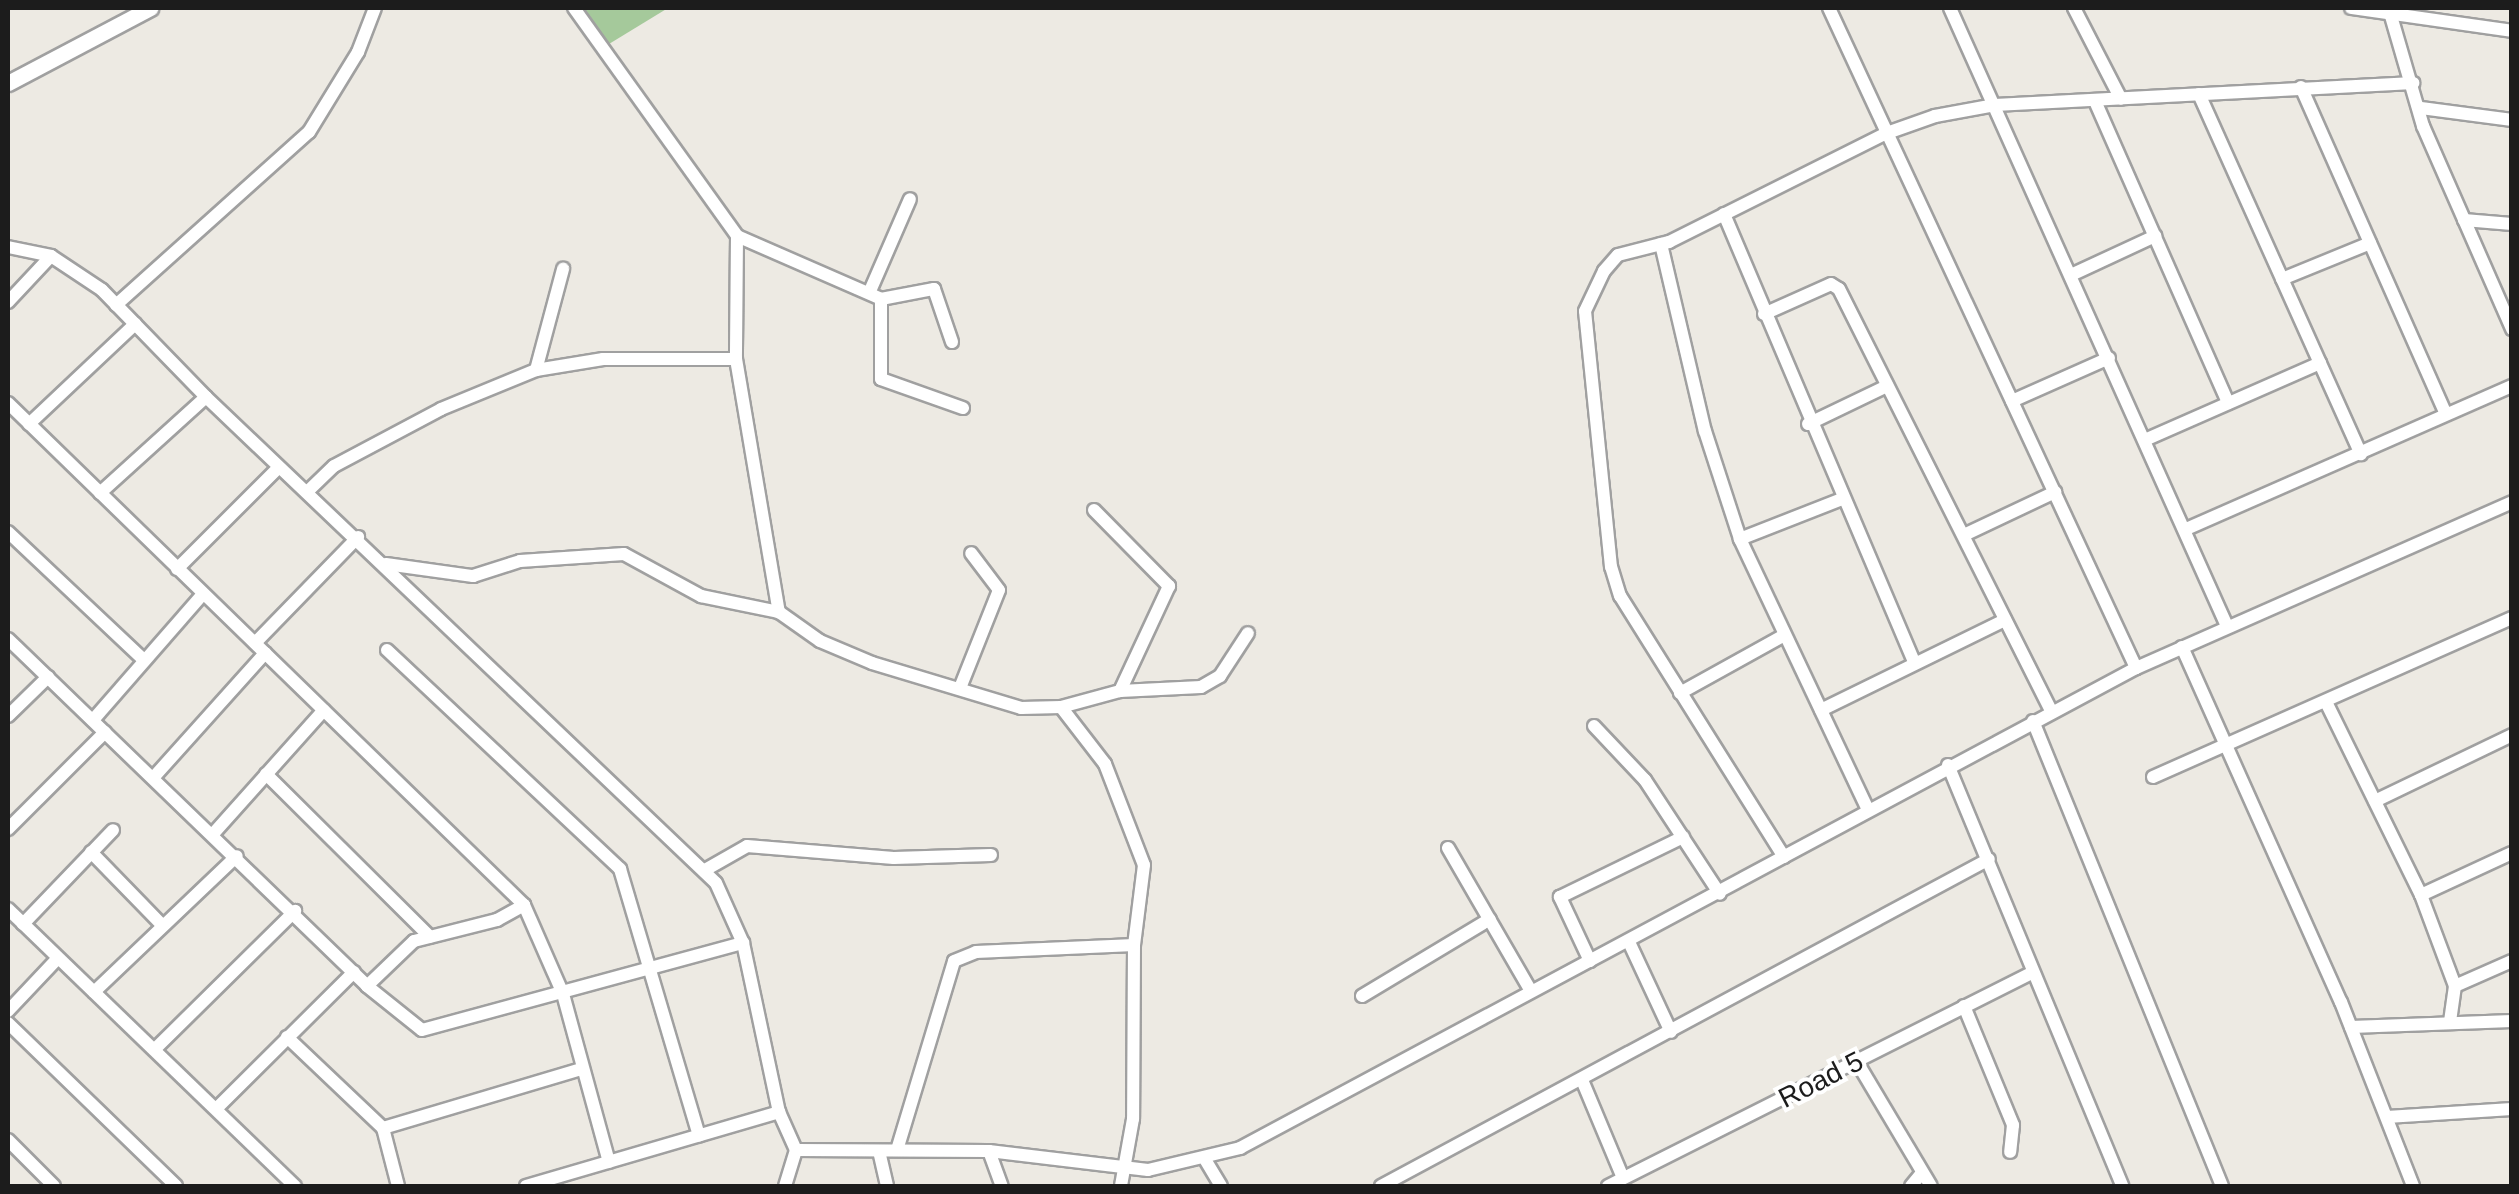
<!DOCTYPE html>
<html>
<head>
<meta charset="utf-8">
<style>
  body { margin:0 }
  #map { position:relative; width:2519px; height:1194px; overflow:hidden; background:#edeae3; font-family:Helvetica,sans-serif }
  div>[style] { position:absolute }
  .forest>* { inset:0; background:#a5c99b }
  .roads { filter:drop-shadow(2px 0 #a0a0a0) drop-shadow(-2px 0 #a0a0a0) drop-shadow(0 2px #a0a0a0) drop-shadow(0 -2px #a0a0a0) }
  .minor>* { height:12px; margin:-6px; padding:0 6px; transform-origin:6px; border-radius:6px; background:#fff }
  .tertiary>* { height:15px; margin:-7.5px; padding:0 7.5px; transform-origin:7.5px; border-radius:7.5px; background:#fff }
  span { translate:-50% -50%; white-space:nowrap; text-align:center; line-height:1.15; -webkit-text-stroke:8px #fff; paint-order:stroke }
  .street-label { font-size:28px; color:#1c1c1c }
  .frame { position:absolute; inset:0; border:10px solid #1c1c1c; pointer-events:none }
</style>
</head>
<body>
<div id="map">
  <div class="forest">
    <div style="clip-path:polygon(584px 8px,668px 8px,609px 44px)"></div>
  </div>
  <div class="roads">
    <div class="minor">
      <div style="left:574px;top:8px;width:280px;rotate:54.4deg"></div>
      <div style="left:737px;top:236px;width:157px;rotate:23.6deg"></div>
      <div style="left:881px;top:299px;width:54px;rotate:-10.7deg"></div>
      <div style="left:934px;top:289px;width:56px;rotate:71.2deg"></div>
      <div style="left:1829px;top:8px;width:728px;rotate:65.05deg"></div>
      <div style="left:1950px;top:8px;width:677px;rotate:65.86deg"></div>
      <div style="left:2074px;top:8px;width:102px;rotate:62.7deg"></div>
      <div style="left:2351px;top:8px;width:163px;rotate:8.1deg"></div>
      <div style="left:2391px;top:16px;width:115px;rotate:73.8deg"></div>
      <div style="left:2423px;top:126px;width:222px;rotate:66.3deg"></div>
      <div style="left:2301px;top:87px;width:355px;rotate:66.1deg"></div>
      <div style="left:2199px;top:94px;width:395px;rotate:65.8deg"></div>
      <div style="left:2095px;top:101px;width:330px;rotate:66.2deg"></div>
      <div style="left:2421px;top:108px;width:92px;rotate:7.5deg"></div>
      <div style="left:1724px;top:214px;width:487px;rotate:67deg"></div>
      <div style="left:2464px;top:220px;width:48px;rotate:4.8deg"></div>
      <div style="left:737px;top:236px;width:123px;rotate:90.5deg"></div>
      <div style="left:736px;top:359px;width:257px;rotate:80.4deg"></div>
      <div style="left:1661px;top:244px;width:192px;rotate:76.8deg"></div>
      <div style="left:1705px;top:431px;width:114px;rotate:72deg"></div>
      <div style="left:1740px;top:539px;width:300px;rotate:64.7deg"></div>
      <div style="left:8px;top:247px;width:44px;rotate:11.8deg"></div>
      <div style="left:51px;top:256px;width:61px;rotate:33.7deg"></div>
      <div style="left:102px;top:290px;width:149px;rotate:45.8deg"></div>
      <div style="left:206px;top:397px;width:704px;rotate:43.62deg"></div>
      <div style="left:716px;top:883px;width:66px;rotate:65.8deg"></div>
      <div style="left:743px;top:943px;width:173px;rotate:78deg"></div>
      <div style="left:779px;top:1112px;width:42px;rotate:65.9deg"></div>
      <div style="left:796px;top:1150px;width:193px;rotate:0.3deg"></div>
      <div style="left:989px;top:1151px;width:160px;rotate:6.8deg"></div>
      <div style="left:1148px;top:1170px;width:95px;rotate:-13.4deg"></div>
      <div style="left:1240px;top:1148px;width:1016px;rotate:-28.18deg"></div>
      <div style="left:2136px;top:668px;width:411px;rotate:-23.8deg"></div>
      <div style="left:2071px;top:275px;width:93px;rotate:-24.9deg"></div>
      <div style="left:2282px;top:279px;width:95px;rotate:-22.2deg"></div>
      <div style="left:870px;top:291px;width:100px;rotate:-66.5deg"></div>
      <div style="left:881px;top:299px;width:80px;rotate:90deg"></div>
      <div style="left:881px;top:379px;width:87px;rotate:19.5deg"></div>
      <div style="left:8px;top:302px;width:63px;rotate:-46.9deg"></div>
      <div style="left:116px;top:305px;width:259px;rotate:-41.9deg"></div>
      <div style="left:309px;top:132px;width:94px;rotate:-58.5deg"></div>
      <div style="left:358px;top:52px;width:47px;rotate:-68.9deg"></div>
      <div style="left:1764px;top:314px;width:73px;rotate:-24.1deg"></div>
      <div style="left:1831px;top:284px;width:9px;rotate:32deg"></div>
      <div style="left:1839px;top:289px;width:474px;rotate:63.3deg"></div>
      <div style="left:536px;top:370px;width:105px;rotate:-75deg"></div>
      <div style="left:2012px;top:401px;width:106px;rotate:-23.9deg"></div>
      <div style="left:8px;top:403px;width:720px;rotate:44.21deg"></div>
      <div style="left:524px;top:905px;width:97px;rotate:66.3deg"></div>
      <div style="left:563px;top:994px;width:174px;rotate:74.7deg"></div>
      <div style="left:29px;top:424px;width:146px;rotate:-43.3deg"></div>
      <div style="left:1808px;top:424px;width:88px;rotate:-25.7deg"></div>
      <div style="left:2147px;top:439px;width:189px;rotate:-23.7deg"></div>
      <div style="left:307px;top:492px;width:37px;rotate:-44deg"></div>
      <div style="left:334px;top:466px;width:121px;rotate:-28deg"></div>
      <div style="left:441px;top:409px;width:103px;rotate:-22.3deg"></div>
      <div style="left:536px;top:370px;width:68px;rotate:-9.3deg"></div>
      <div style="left:603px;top:359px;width:133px"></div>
      <div style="left:100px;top:493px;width:143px;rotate:-42.2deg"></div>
      <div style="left:1094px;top:510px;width:107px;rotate:45.4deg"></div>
      <div style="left:1169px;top:586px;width:116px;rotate:115deg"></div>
      <div style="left:2186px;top:529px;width:356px;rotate:-23.7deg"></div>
      <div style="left:8px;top:532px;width:185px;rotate:43.3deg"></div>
      <div style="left:1964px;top:535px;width:101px;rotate:-25.3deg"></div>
      <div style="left:1740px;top:539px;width:110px;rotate:-21.4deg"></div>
      <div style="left:386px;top:564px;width:88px;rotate:7.9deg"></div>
      <div style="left:473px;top:576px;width:49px;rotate:-17.7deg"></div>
      <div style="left:520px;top:561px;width:104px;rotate:-3.9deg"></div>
      <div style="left:624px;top:554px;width:88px;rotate:28.6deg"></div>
      <div style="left:701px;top:596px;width:80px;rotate:11.6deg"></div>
      <div style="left:779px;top:612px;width:50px;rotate:35.3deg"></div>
      <div style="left:820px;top:641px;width:56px;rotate:22.9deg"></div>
      <div style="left:872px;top:663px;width:156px;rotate:16.8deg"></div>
      <div style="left:1021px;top:708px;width:40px;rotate:-1.4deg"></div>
      <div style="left:1061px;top:707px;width:61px;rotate:-15.2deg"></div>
      <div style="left:1120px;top:691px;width:81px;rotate:-2.8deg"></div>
      <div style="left:1201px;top:687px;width:22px;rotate:-30deg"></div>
      <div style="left:1220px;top:676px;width:51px;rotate:-56.9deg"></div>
      <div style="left:177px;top:569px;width:144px;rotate:-45deg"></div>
      <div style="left:8px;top:639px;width:499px;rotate:44deg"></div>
      <div style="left:367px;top:986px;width:70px;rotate:38.7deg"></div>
      <div style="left:422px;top:1030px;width:333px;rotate:-15.2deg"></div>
      <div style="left:255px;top:643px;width:148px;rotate:-45.8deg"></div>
      <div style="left:2182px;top:647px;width:389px;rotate:65.9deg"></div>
      <div style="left:2341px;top:1002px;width:198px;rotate:68.6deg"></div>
      <div style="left:387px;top:650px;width:320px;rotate:43.2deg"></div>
      <div style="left:620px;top:869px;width:278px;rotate:73.5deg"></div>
      <div style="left:960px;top:688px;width:105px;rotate:-68.3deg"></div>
      <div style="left:999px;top:590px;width:46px;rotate:-127.1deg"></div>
      <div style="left:1680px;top:693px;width:118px;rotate:-29deg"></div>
      <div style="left:2326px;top:702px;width:215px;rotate:63.8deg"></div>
      <div style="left:2421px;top:895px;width:97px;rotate:69.5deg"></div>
      <div style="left:2455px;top:986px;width:36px;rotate:98deg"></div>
      <div style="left:1061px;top:707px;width:72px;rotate:52.3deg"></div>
      <div style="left:1105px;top:764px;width:108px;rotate:68.9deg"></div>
      <div style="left:1144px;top:865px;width:81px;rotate:97.1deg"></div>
      <div style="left:1134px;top:945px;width:174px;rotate:90.3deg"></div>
      <div style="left:1133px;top:1119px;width:68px;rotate:100.2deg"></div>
      <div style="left:1821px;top:710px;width:205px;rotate:-26.1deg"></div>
      <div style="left:8px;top:716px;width:56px;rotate:-44.3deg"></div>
      <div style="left:93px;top:720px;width:167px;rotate:-48.9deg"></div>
      <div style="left:2033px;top:721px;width:502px;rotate:67.88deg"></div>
      <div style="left:1594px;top:726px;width:74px;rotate:46.6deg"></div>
      <div style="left:1645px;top:780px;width:136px;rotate:56.7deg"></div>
      <div style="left:1948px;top:765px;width:456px;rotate:67.5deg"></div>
      <div style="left:266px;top:774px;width:231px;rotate:44.8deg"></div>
      <div style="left:2153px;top:777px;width:393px;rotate:-23.9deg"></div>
      <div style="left:153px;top:778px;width:168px;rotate:-48.1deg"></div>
      <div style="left:2375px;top:801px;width:152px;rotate:-25.7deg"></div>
      <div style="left:8px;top:829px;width:137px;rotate:-45deg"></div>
      <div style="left:213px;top:834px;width:166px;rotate:-48.2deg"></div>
      <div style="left:1448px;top:848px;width:165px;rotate:59.9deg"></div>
      <div style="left:91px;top:852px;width:102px;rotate:45.8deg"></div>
      <div style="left:1784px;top:857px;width:308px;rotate:-122.1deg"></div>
      <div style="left:1620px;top:596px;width:30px;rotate:-107deg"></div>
      <div style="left:1611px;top:567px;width:257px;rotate:-95.8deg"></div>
      <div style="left:1585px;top:311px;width:44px;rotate:-64.6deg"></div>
      <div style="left:1604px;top:271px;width:21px;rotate:-49deg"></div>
      <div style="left:1618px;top:255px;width:53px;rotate:-14.3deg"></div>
      <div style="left:1669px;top:242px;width:244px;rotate:-26.6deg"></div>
      <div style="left:1887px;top:133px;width:51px;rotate:-19.5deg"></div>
      <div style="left:1935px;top:116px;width:61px;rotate:-10.4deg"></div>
      <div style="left:1995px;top:105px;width:419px;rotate:-3deg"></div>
      <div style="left:705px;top:870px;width:48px;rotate:-29.7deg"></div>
      <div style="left:747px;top:846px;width:147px;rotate:4.7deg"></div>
      <div style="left:894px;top:858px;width:97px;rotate:-1.8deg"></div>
      <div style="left:2421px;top:895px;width:100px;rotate:-24.8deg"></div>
      <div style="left:8px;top:909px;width:399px;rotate:44deg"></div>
      <div style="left:23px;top:924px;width:130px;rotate:-46.2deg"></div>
      <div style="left:1629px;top:942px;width:99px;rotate:65deg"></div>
      <div style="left:1590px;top:961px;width:71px;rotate:-115.1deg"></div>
      <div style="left:1560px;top:897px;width:137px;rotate:-26deg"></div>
      <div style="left:367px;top:986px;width:65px;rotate:-43.8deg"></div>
      <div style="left:414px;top:941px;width:86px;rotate:-14.2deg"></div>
      <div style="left:497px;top:920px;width:31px;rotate:-29deg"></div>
      <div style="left:2455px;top:986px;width:62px;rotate:-23.7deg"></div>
      <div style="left:94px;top:992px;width:197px;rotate:-43.6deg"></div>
      <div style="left:1362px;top:996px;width:149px;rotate:-31deg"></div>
      <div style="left:1964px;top:1006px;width:129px;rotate:67.6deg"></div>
      <div style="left:2013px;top:1125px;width:27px;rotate:96deg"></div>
      <div style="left:8px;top:1011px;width:71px;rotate:-46.7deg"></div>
      <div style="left:8px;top:1023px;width:234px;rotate:44.1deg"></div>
      <div style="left:2351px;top:1027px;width:161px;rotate:-2.1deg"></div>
      <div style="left:287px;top:1037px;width:132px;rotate:43.5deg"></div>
      <div style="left:383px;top:1128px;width:60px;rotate:75.5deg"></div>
      <div style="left:155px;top:1049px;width:197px;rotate:-44.6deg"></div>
      <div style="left:1857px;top:1062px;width:144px;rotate:59.2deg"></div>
      <div style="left:1582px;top:1080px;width:106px;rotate:67.3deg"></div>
      <div style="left:217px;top:1108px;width:193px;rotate:-44.8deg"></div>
      <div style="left:2387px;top:1117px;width:125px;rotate:-3.7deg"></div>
      <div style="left:383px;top:1128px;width:207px;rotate:-16.6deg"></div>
      <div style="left:8px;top:1140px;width:65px;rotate:45deg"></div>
      <div style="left:897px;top:1150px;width:197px;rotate:-73.2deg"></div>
      <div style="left:954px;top:961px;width:24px;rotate:-22deg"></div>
      <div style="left:976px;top:952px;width:158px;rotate:-2.5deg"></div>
      <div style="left:879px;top:1151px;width:36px;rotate:77deg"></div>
      <div style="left:989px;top:1151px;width:37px;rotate:70deg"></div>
      <div style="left:1206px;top:1161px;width:29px;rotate:59deg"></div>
      <div style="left:526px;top:1186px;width:264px;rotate:-16.3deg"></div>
      <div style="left:785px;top:1186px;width:38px;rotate:-73deg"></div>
      <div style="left:1381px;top:1186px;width:690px;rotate:-28.27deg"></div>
      <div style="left:1608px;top:1186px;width:476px;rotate:-26.7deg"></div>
      <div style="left:1911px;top:1186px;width:17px;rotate:-50deg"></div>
    </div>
    <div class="tertiary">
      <div style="left:8px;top:83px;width:161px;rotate:-27.8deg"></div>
    </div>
  </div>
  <div class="street-label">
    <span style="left:1821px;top:1080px;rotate:-27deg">Road 5</span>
  </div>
  <div class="frame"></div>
</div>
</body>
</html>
